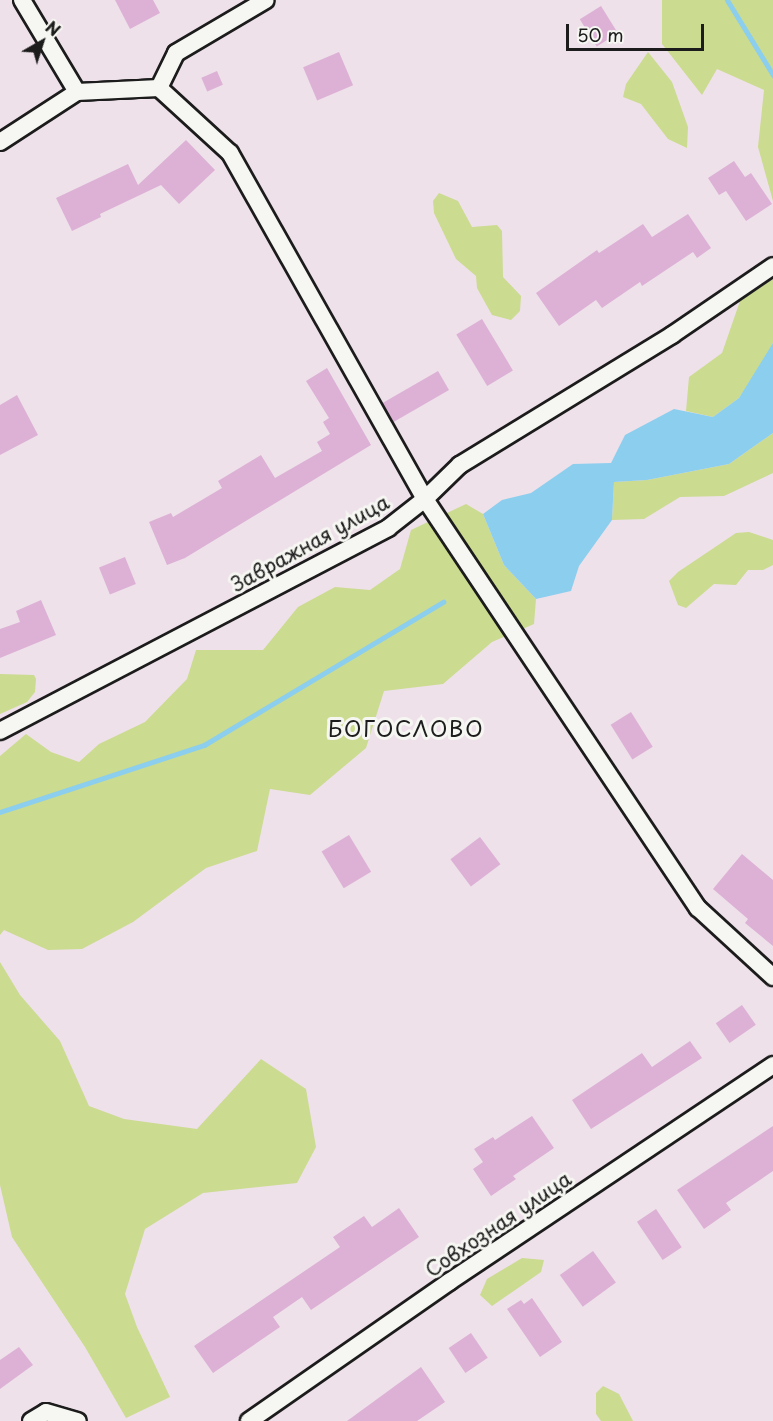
<!DOCTYPE html>
<html>
<head>
<meta charset="utf-8">
<style>
  body { margin:0 }
  #map { position:relative; width:773px; height:1421px; overflow:hidden; background:#eee1ea; font-family:"Playpen Sans",sans-serif }
  div>[style] { position:absolute }
  .green>* { inset:0; background:#cbdb8f }
  .water>* { inset:0; background:#8cceee }
  .stream>* { height:5px; margin:-2.5px; padding:0 2.5px; transform-origin:2.5px; border-radius:2.5px; background:#8cceee }
  .building>* { inset:0; background:#ddb1d6; transform-origin:0 0 }
  .roads { filter:drop-shadow(2px 0 #1c1c1c) drop-shadow(-2px 0 #1c1c1c) drop-shadow(0 2px #1c1c1c) drop-shadow(0 -2px #1c1c1c) }
  .street>* { height:16px; margin:-8px; padding:0 8px; transform-origin:8px; border-radius:8px; background:#f6f6f2 }
  span { translate:-50% -50%; white-space:nowrap; text-align:center; line-height:1.15; -webkit-text-stroke:6px #f6f6f2; paint-order:stroke }
  .street-label { font-size:20px; color:#1c1c1c }
  .quarter-label { font-size:22px; color:#1c1c1c; letter-spacing:1.5px }
  .north { position:absolute; left:12px; top:12px; width:60px; height:60px; -webkit-text-stroke:4px #f6f6f2; paint-order:stroke; rotate:39deg; font-size:16px; font-weight:700; line-height:24px; text-align:center; color:#1c1c1c }
  .north::after { content:''; display:block; margin:auto; width:21px; height:27px; background:#1c1c1c; clip-path:polygon(50% 0,100% 100%,50% 72%,0 100%) }
  .scale { position:absolute; left:566px; top:24px; width:138px; height:27px; box-sizing:border-box; border:3px solid #1c1c1c; border-top:0; padding-left:8px; font-size:18px; line-height:21px; white-space:nowrap; color:#1c1c1c; -webkit-text-stroke:4px #f6f6f2; paint-order:stroke }
</style>
</head>
<body>
<div id="map">
  <div class="green">
    <div style="clip-path:polygon(662px 0,773px 0,773px 201px,758px 147px,764px 90px,717px 69px,702px 95px,662px 44px)"></div>
    <div style="clip-path:polygon(648px 52px,672px 82px,688px 127px,687px 148px,668px 139px,641px 104px,623px 97px,626px 84px)"></div>
    <div style="clip-path:polygon(439px 193px,458px 201px,472px 227px,497px 225px,502px 231px,503px 277px,521px 296px,520px 311px,511px 320px,492px 315px,477px 288px,476px 276px,456px 259px,434px 213px,433px 201px)"></div>
    <div style="clip-path:polygon(773px 279px,773px 343px,764px 362px,739px 398px,713px 417px,686px 411px,689px 377px,722px 353px,740px 301px)"></div>
    <div style="clip-path:polygon(773px 433px,773px 473px,724px 496px,680px 497px,644px 519px,612px 520px,614px 482px,647px 480px,729px 464px)"></div>
    <div style="clip-path:polygon(466px 504px,483px 514px,504px 565px,536px 599px,534px 624px,492px 642px,443px 684px,384px 691px,366px 748px,310px 795px,270px 789px,257px 851px,206px 868px,133px 922px,82px 949px,48px 950px,4px 930px,0 935px,0 756px,26px 734px,51px 752px,79px 762px,99px 744px,145px 722px,187px 679px,196px 650px,263px 650px,298px 607px,335px 587px,370px 590px,400px 569px,411px 530px)"></div>
    <div style="clip-path:polygon(749px 532px,773px 540px,773px 565px,763px 570px,748px 570px,736px 585px,714px 584px,686px 608px,678px 605px,669px 581px,678px 572px,736px 533px)"></div>
    <div style="clip-path:polygon(0 674px,34px 675px,36px 679px,35px 692px,27px 702px,0 714px)"></div>
    <div style="clip-path:polygon(0 962px,20px 995px,60px 1041px,89px 1106px,124px 1119px,197px 1129px,261px 1059px,306px 1089px,316px 1147px,297px 1183px,203px 1193px,145px 1229px,125px 1294px,137px 1327px,170px 1397px,126px 1418px,85px 1347px,12px 1237px,0 1185px)"></div>
    <div style="clip-path:polygon(522px 1258px,544px 1260px,541px 1272px,492px 1306px,480px 1295px,487px 1279px)"></div>
    <div style="clip-path:polygon(603px 1386px,619px 1394px,633px 1421px,601px 1421px,596px 1414px,596px 1393px)"></div>
  </div>
  <div class="water">
    <div style="clip-path:polygon(773px 343px,773px 433px,729px 464px,647px 480px,614px 482px,612px 520px,579px 566px,571px 591px,536px 599px,504px 565px,483px 514px,502px 500px,531px 493px,573px 464px,611px 463px,625px 435px,674px 409px,713px 417px,739px 398px)"></div>
  </div>
  <div class="stream">
    <div style="left:727px;top:0;width:88px;rotate:58.5deg"></div>
    <div style="left:0;top:812px;width:215px;rotate:-18.2deg"></div>
    <div style="left:204px;top:745px;width:279px;rotate:-30.9deg"></div>
  </div>
  <div class="building">
    <div style="clip-path:polygon(115px 0,153px 0,160px 13px,130px 29px)"></div>
    <div style="left:601px;top:6px;width:32px;height:25px;rotate:58deg"></div>
    <div style="left:339px;top:52px;width:36px;height:39px;rotate:67deg"></div>
    <div style="left:217px;top:71px;width:15px;height:17px;rotate:67deg"></div>
    <div style="clip-path:polygon(186px 140px,215px 170px,179px 204px,161px 185px,100px 214px,101px 217px,72px 231px,56px 198px,128px 164px,138px 185px)"></div>
    <div style="clip-path:polygon(734px 161px,745px 177px,751px 173px,772px 204px,746px 221px,726px 191px,719px 195px,708px 178px)"></div>
    <div style="clip-path:polygon(688px 214px,711px 248px,697px 258px,693px 252px,642px 286px,640px 282px,602px 308px,596px 300px,559px 326px,536px 293px,597px 250px,599px 253px,643px 224px,652px 237px)"></div>
    <div style="left:482px;top:319px;width:60px;height:30px;rotate:59deg"></div>
    <div style="clip-path:polygon(327px 368px,371px 445px,185px 558px,167px 565px,149px 522px,171px 513px,173px 517px,222px 488px,218px 481px,261px 455px,275px 478px,322px 451px,317px 442px,330px 434px,323px 422px,329px 418px,306px 381px)"></div>
    <div style="left:438px;top:371px;width:22px;height:64px;rotate:60deg"></div>
    <div style="clip-path:polygon(17px 395px,38px 435px,0 455px,0 405px)"></div>
    <div style="left:125px;top:557px;width:29px;height:28px;rotate:68deg"></div>
    <div style="clip-path:polygon(41px 600px,56px 635px,0 658px,0 629px,20px 622px,16px 611px)"></div>
    <div style="left:631px;top:712px;width:41px;height:24px;rotate:58deg"></div>
    <div style="left:349px;top:835px;width:43px;height:32px;rotate:59deg"></div>
    <div style="left:480px;top:837px;width:34px;height:37px;rotate:53deg"></div>
    <div style="clip-path:polygon(742px 854px,773px 880px,773px 946px,745px 923px,748px 919px,713px 889px)"></div>
    <div style="left:742px;top:1005px;width:24px;height:32px;rotate:55deg"></div>
    <div style="clip-path:polygon(690px 1041px,702px 1058px,591px 1129px,572px 1100px,642px 1053px,652px 1067px)"></div>
    <div style="clip-path:polygon(532px 1116px,554px 1148px,513px 1176px,516px 1179px,491px 1196px,473px 1169px,483px 1162px,474px 1149px,493px 1137px,495px 1140px)"></div>
    <div style="clip-path:polygon(773px 1126px,773px 1171px,726px 1203px,731px 1210px,704px 1229px,677px 1190px)"></div>
    <div style="clip-path:polygon(399px 1208px,419px 1237px,311px 1310px,302px 1297px,273px 1317px,280px 1327px,213px 1373px,194px 1346px,340px 1247px,333px 1237px,364px 1216px,372px 1227px)"></div>
    <div style="left:656px;top:1209px;width:46px;height:23px;rotate:56deg"></div>
    <div style="left:593px;top:1251px;width:39px;height:41px;rotate:54deg"></div>
    <div style="clip-path:polygon(532px 1298px,562px 1342px,540px 1357px,507px 1309px,521px 1300px,524px 1304px)"></div>
    <div style="left:471px;top:1333px;width:30px;height:27px;rotate:56deg"></div>
    <div style="clip-path:polygon(19px 1347px,33px 1365px,0 1389px,0 1360px)"></div>
    <div style="clip-path:polygon(421px 1367px,445px 1402px,417px 1421px,347px 1421px)"></div>
  </div>
  <div class="roads">
    <div class="street">
      <div style="left:22px;top:0;width:107px;rotate:59.1deg"></div>
      <div style="left:159px;top:88px;width:39px;rotate:-64deg"></div>
      <div style="left:176px;top:53px;width:104px;rotate:-30.5deg"></div>
      <div style="left:77px;top:92px;width:82px;rotate:-2.8deg"></div>
      <div style="left:159px;top:88px;width:96px;rotate:42.5deg"></div>
      <div style="left:230px;top:153px;width:397px;rotate:60.6deg"></div>
      <div style="left:425px;top:499px;width:492px;rotate:56.3deg"></div>
      <div style="left:698px;top:908px;width:102px;rotate:42.6deg"></div>
      <div style="left:0;top:142px;width:92px;rotate:-33deg"></div>
      <div style="left:0;top:731px;width:438px;rotate:-27.6deg"></div>
      <div style="left:388px;top:528px;width:47px;rotate:-38.1deg"></div>
      <div style="left:425px;top:499px;width:49px;rotate:-44.2deg"></div>
      <div style="left:460px;top:465px;width:249px;rotate:-31.5deg"></div>
      <div style="left:672px;top:335px;width:122px;rotate:-34.3deg"></div>
      <div style="left:31px;top:1421px;width:17px;rotate:-31deg"></div>
      <div style="left:46px;top:1412px;width:33px;rotate:16deg"></div>
      <div style="left:249px;top:1421px;width:244px;rotate:-34.8deg"></div>
      <div style="left:449px;top:1282px;width:390px;rotate:-33.8deg"></div>
    </div>
  </div>
  <div class="street-label">
    <span style="left:310px;top:543px;rotate:-29deg">Завражная улица</span>
    <span style="left:498px;top:1224px;rotate:-34deg">Совхозная улица</span>
  </div>
  <div class="quarter-label">
    <span style="left:406px;top:728px">БОГОСЛОВО</span>
  </div>
  <div class="north">N</div>
  <div class="scale">50 m</div>
</div>
</body>
</html>
